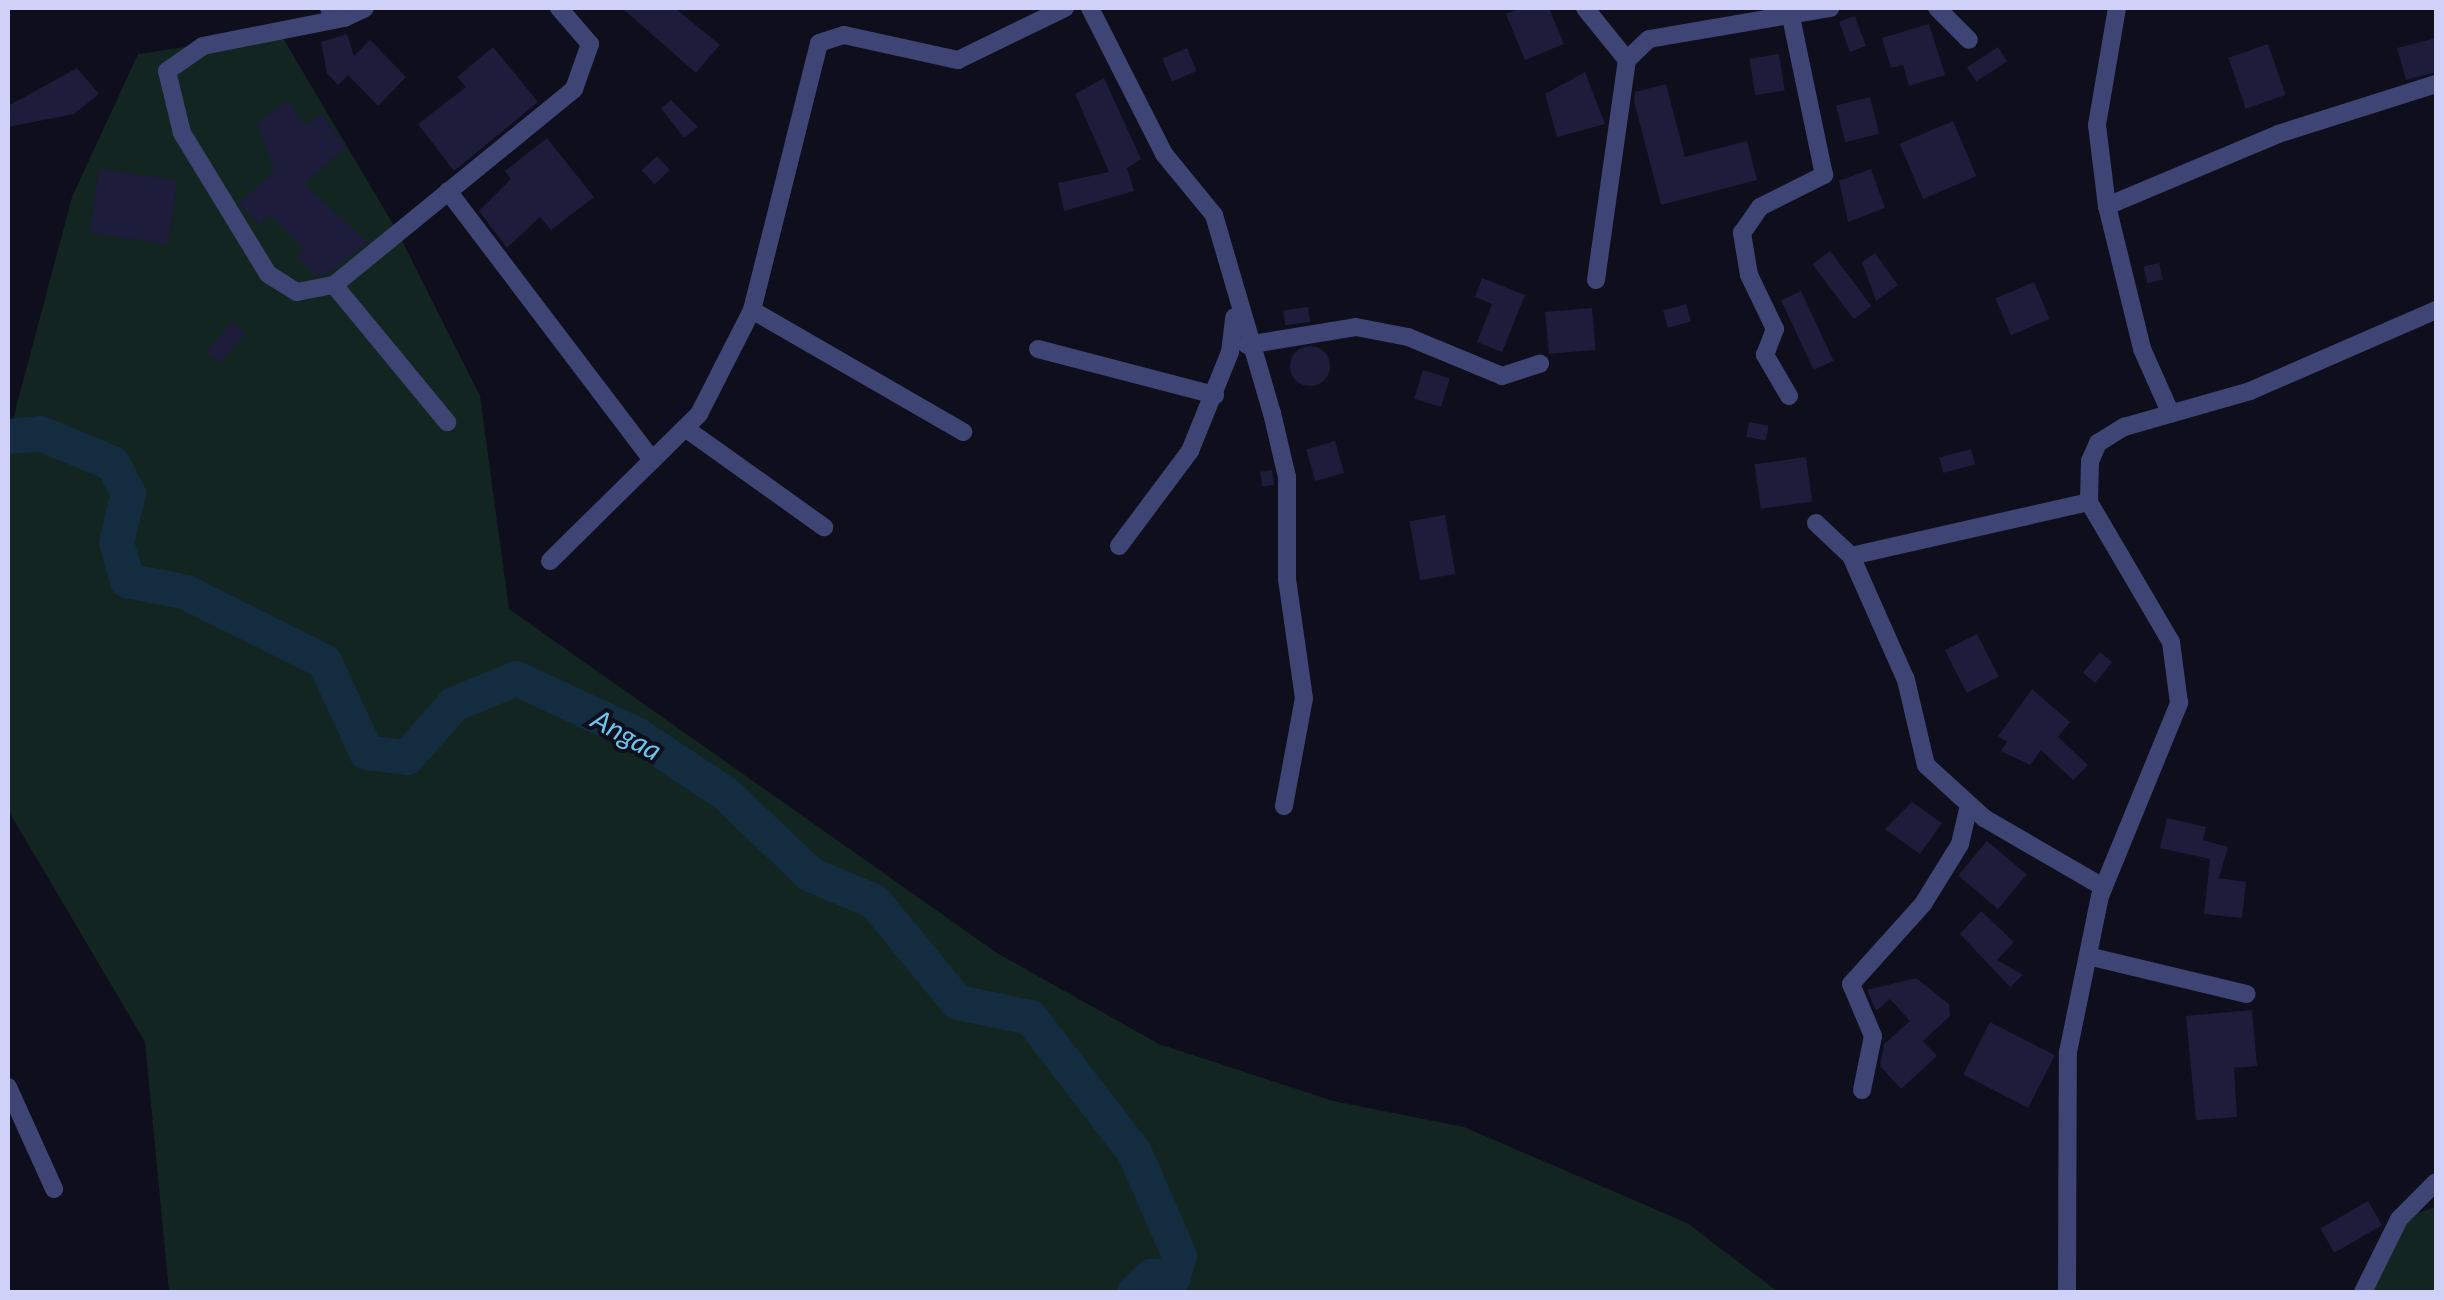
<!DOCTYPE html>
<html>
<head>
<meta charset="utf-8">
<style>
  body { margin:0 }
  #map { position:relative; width:2444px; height:1300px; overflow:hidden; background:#0e0e1c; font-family:Lato,sans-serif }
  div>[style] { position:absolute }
  .green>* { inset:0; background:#122521 }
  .river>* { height:35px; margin:-17.5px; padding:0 17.5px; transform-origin:17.5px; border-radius:17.5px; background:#142c40 }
  .building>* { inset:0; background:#1d1c3a; transform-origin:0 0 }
  .round { border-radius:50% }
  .minor>* { height:18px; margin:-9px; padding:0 9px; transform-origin:9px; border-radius:9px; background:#3e4575 }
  span { translate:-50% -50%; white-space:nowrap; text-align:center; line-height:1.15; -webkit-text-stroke:8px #0e0e1c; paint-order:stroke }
  .water-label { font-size:28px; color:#6ac5ec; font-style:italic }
  .frame { position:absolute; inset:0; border:10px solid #cfd1f9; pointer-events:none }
</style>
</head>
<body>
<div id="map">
  <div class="green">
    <div style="clip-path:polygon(280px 33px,397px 231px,480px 396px,509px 609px,997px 953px,1159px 1044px,1333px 1101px,1464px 1127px,1687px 1223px,1778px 1292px,169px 1292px,145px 1042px,8px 810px,8px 438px,72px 197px,138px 54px)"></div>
    <div style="clip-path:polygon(2436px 1207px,2436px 1292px,2363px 1292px,2399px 1219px)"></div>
  </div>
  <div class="river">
    <div style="left:8px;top:436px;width:32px;rotate:-5deg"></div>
    <div style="left:40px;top:433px;width:78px;rotate:22.6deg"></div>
    <div style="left:112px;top:463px;width:34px;rotate:62deg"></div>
    <div style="left:128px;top:493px;width:50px;rotate:103.8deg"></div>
    <div style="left:116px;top:542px;width:40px;rotate:74deg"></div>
    <div style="left:127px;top:580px;width:60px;rotate:11.5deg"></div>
    <div style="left:186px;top:592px;width:154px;rotate:26.6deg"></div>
    <div style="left:324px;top:661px;width:100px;rotate:65.2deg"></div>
    <div style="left:366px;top:752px;width:41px;rotate:7deg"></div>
    <div style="left:407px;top:757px;width:70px;rotate:-49deg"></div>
    <div style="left:453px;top:704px;width:68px;rotate:-22.4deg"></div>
    <div style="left:516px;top:678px;width:132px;rotate:25deg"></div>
    <div style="left:636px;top:734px;width:108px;rotate:33.7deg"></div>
    <div style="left:726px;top:794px;width:116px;rotate:43.6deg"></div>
    <div style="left:810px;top:874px;width:69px;rotate:22.9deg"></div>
    <div style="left:874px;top:901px;width:131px;rotate:50.6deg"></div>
    <div style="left:957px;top:1002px;width:75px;rotate:11.6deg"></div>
    <div style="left:1030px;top:1017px;width:170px;rotate:52.4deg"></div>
    <div style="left:1134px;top:1152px;width:112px;rotate:66.4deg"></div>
    <div style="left:1179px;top:1255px;width:22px;rotate:106deg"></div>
    <div style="left:1173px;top:1276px;width:22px;rotate:180deg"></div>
    <div style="left:1151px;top:1276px;width:23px;rotate:137deg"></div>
  </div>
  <div class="building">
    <div style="clip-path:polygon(622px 8px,675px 8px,720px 45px,696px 73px)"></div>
    <div style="clip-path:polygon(1522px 8px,1549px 8px,1564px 44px,1525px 60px,1506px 14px)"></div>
    <div style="left:1855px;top:16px;width:32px;height:17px;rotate:70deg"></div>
    <div style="clip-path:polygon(1929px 24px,1945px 75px,1909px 86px,1903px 65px,1891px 68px,1882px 38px)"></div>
    <div style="clip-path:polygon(347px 34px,354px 56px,370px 40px,406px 77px,378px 106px,348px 75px,338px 85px,327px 73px,321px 42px)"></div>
    <div style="clip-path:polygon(2436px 38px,2436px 72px,2406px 80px,2397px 48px)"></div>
    <div style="left:2268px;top:44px;width:54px;height:42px;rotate:71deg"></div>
    <div style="clip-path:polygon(493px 47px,538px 102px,454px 171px,418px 124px,466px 87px,457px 77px)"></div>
    <div style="left:1998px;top:47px;width:17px;height:37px;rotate:57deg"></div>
    <div style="left:1187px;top:48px;width:25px;height:27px;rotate:67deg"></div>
    <div style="left:1779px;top:54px;width:37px;height:30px;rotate:81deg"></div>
    <div style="clip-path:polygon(77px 68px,99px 94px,74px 114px,8px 127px,8px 106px)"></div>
    <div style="clip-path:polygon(1585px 72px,1605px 124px,1557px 137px,1545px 94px)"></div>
    <div style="clip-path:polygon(1104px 78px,1141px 159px,1127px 168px,1134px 191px,1064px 211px,1058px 183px,1109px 172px,1075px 94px)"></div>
    <div style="clip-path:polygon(1666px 84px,1685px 157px,1747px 141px,1757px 180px,1661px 205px,1634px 101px,1635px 92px)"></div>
    <div style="left:1870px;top:97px;width:38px;height:35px;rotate:76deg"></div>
    <div style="clip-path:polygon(287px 100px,305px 125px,321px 113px,346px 147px,304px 184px,367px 242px,329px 273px,316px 276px,296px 256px,304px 249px,270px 215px,259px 225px,239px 203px,274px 171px,257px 124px)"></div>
    <div style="clip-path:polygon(671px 100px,698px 127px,684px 138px,661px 108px)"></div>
    <div style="left:1953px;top:121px;width:60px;height:58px;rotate:67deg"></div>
    <div style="clip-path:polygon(547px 138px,594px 197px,551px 230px,540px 217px,507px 248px,479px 211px,511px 179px,505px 171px)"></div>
    <div style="left:657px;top:156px;width:19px;height:21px;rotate:47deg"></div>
    <div style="left:99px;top:169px;width:79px;height:65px;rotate:8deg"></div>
    <div style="clip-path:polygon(1871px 169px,1885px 208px,1848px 222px,1839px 181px)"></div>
    <div style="left:1830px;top:251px;width:69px;height:22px;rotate:53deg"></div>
    <div style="clip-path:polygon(1875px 253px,1898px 285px,1876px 301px,1862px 262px)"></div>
    <div style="left:2159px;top:263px;width:17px;height:16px;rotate:77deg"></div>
    <div style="clip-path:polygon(1482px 278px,1525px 295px,1502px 352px,1477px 342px,1492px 304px,1475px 297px)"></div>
    <div style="left:2034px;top:282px;width:40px;height:42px;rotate:67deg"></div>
    <div style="left:1801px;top:291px;width:77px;height:22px;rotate:65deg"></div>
    <div style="left:1686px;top:304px;width:18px;height:24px;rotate:74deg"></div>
    <div style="left:1308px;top:307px;width:15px;height:25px;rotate:82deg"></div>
    <div style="left:1592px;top:308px;width:42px;height:47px;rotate:85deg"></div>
    <div style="left:232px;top:322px;width:18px;height:39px;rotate:41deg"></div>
    <div class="round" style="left:1290px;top:346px;width:40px;height:40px"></div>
    <div style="left:1423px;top:370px;width:28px;height:30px;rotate:17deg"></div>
    <div style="left:1749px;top:422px;width:20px;height:15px;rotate:11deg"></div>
    <div style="left:1335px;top:441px;width:33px;height:30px;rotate:74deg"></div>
    <div style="left:1971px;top:449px;width:16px;height:33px;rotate:75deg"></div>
    <div style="left:1806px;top:457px;width:45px;height:52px;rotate:82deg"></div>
    <div style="left:1272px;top:470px;width:15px;height:12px;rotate:82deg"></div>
    <div style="left:1445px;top:515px;width:60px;height:36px;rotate:80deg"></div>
    <div style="left:1977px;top:634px;width:48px;height:36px;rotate:63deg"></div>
    <div style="left:2100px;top:652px;width:16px;height:27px;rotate:40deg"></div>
    <div style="clip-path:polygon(2032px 689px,2070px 722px,2058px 737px,2088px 765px,2073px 780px,2041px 750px,2030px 765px,2001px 751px,2007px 742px,1998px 736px)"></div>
    <div style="clip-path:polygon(1912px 802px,1942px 823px,1920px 854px,1885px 829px)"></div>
    <div style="clip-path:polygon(2167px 818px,2206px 827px,2203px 840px,2228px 847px,2219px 878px,2246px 882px,2242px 918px,2204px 914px,2210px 859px,2160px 848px)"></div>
    <div style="left:1987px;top:841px;width:52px;height:45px;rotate:40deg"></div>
    <div style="clip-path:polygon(1981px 911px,2014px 942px,1997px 960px,2023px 975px,2010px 987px,1960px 934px)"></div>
    <div style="clip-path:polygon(1916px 978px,1949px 1004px,1950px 1016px,1923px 1041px,1937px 1056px,1901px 1089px,1880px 1066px,1884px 1044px,1910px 1021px,1890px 999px,1876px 1011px,1867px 990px)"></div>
    <div style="clip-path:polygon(2252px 1010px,2257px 1066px,2234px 1068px,2237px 1117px,2196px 1120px,2186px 1016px)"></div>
    <div style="left:1990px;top:1022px;width:73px;height:59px;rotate:27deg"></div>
    <div style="left:2368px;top:1201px;width:28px;height:55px;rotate:60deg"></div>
  </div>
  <div class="minor">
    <div style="left:329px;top:8px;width:18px;rotate:34deg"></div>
    <div style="left:344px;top:18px;width:23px;rotate:-25deg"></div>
    <div style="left:1090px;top:8px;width:164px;rotate:63.1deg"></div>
    <div style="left:1164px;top:154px;width:79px;rotate:50.7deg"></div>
    <div style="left:1214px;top:215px;width:206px;rotate:73.7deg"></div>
    <div style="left:1272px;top:413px;width:66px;rotate:76.8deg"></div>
    <div style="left:1287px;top:477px;width:102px;rotate:90deg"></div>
    <div style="left:1287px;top:579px;width:120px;rotate:81.9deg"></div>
    <div style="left:1304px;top:698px;width:110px;rotate:100.5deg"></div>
    <div style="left:1585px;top:8px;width:67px;rotate:51.1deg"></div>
    <div style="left:1937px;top:8px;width:45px;rotate:45deg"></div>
    <div style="left:2117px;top:8px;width:119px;rotate:99.7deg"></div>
    <div style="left:2097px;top:125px;width:82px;rotate:83deg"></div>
    <div style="left:2107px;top:206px;width:147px;rotate:76.2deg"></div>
    <div style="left:2142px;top:349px;width:69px;rotate:66deg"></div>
    <div style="left:344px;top:18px;width:144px;rotate:168.8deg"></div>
    <div style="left:203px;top:46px;width:44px;rotate:145.2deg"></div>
    <div style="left:167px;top:71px;width:64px;rotate:76.4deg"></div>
    <div style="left:182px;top:133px;width:165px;rotate:58.6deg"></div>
    <div style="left:268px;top:274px;width:34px;rotate:32deg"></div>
    <div style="left:297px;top:292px;width:38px;rotate:-11deg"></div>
    <div style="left:334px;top:285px;width:310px;rotate:-39.2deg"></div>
    <div style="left:574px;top:89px;width:48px;rotate:-70.4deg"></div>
    <div style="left:590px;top:44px;width:48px;rotate:-130.7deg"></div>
    <div style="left:448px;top:191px;width:338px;rotate:52.8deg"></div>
    <div style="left:2107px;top:206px;width:186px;rotate:-22.8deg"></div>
    <div style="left:2278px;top:134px;width:166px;rotate:-17.6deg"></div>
    <div style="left:1596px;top:280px;width:222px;rotate:-82deg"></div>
    <div style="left:1627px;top:60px;width:30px;rotate:-44deg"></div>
    <div style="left:1649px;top:39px;width:184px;rotate:-9.7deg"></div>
    <div style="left:334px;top:285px;width:178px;rotate:50.5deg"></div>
    <div style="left:752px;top:310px;width:244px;rotate:30deg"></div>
    <div style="left:1247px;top:345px;width:110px;rotate:-9.4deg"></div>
    <div style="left:1356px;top:327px;width:53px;rotate:10.9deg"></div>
    <div style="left:1408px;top:337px;width:102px;rotate:22.5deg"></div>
    <div style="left:1502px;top:376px;width:40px;rotate:-18deg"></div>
    <div style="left:1038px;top:349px;width:183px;rotate:14.6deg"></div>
    <div style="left:1789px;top:396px;width:48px;rotate:-120.3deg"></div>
    <div style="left:1765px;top:355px;width:28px;rotate:-69deg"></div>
    <div style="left:1775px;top:329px;width:60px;rotate:-115.7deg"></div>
    <div style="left:1749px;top:275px;width:43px;rotate:-99.5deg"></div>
    <div style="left:1742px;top:233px;width:32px;rotate:-55deg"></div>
    <div style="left:1760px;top:207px;width:72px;rotate:-26.6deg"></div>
    <div style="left:1824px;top:175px;width:161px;rotate:-101.8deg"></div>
    <div style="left:685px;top:428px;width:171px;rotate:35.5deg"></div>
    <div style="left:1816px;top:523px;width:48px;rotate:43.3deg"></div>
    <div style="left:1851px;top:556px;width:244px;rotate:-12.8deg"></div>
    <div style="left:1119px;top:546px;width:119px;rotate:-53.2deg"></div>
    <div style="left:1190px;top:451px;width:107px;rotate:-68deg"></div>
    <div style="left:1230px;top:352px;width:35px;rotate:-83deg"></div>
    <div style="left:1851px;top:556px;width:136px;rotate:66.1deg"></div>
    <div style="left:1906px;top:680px;width:87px;rotate:76.8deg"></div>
    <div style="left:1926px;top:765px;width:79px;rotate:42.4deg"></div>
    <div style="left:1984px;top:818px;width:138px;rotate:30.1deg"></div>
    <div style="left:550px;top:561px;width:209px;rotate:-44.6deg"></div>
    <div style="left:699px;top:414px;width:117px;rotate:-63deg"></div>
    <div style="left:752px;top:310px;width:275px;rotate:-75.9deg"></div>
    <div style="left:819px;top:43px;width:26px;rotate:-18deg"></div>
    <div style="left:844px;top:35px;width:117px;rotate:12.4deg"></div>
    <div style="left:958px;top:60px;width:119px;rotate:-25.9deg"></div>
    <div style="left:2088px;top:956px;width:163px;rotate:13.5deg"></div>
    <div style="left:8px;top:1087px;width:112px;rotate:65.7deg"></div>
    <div style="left:1862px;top:1090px;width:55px;rotate:-78.5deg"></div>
    <div style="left:1873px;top:1036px;width:56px;rotate:-112.9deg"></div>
    <div style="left:1851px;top:984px;width:108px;rotate:-48deg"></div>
    <div style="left:1923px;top:904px;width:70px;rotate:-58.3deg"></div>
    <div style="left:1960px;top:844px;width:40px;rotate:-77deg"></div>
    <div style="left:2067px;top:1292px;width:240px;rotate:-89.8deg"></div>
    <div style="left:2068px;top:1052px;width:159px;rotate:-78.4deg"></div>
    <div style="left:2100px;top:896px;width:209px;rotate:-67.7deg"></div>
    <div style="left:2179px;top:703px;width:62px;rotate:-97.5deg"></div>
    <div style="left:2171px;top:642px;width:162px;rotate:-120.4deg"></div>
    <div style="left:2089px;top:502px;width:41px;rotate:-88.6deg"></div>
    <div style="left:2090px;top:461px;width:20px;rotate:-66deg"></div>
    <div style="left:2098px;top:443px;width:31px;rotate:-32deg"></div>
    <div style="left:2124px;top:427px;width:131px;rotate:-15.9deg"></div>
    <div style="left:2250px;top:391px;width:203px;rotate:-23.5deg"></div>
    <div style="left:2363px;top:1292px;width:81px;rotate:-63.7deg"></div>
    <div style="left:2399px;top:1219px;width:52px;rotate:-45deg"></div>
  </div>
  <div class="water-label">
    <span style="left:627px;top:734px;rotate:29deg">Angaa</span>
  </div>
  <div class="frame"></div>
</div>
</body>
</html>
